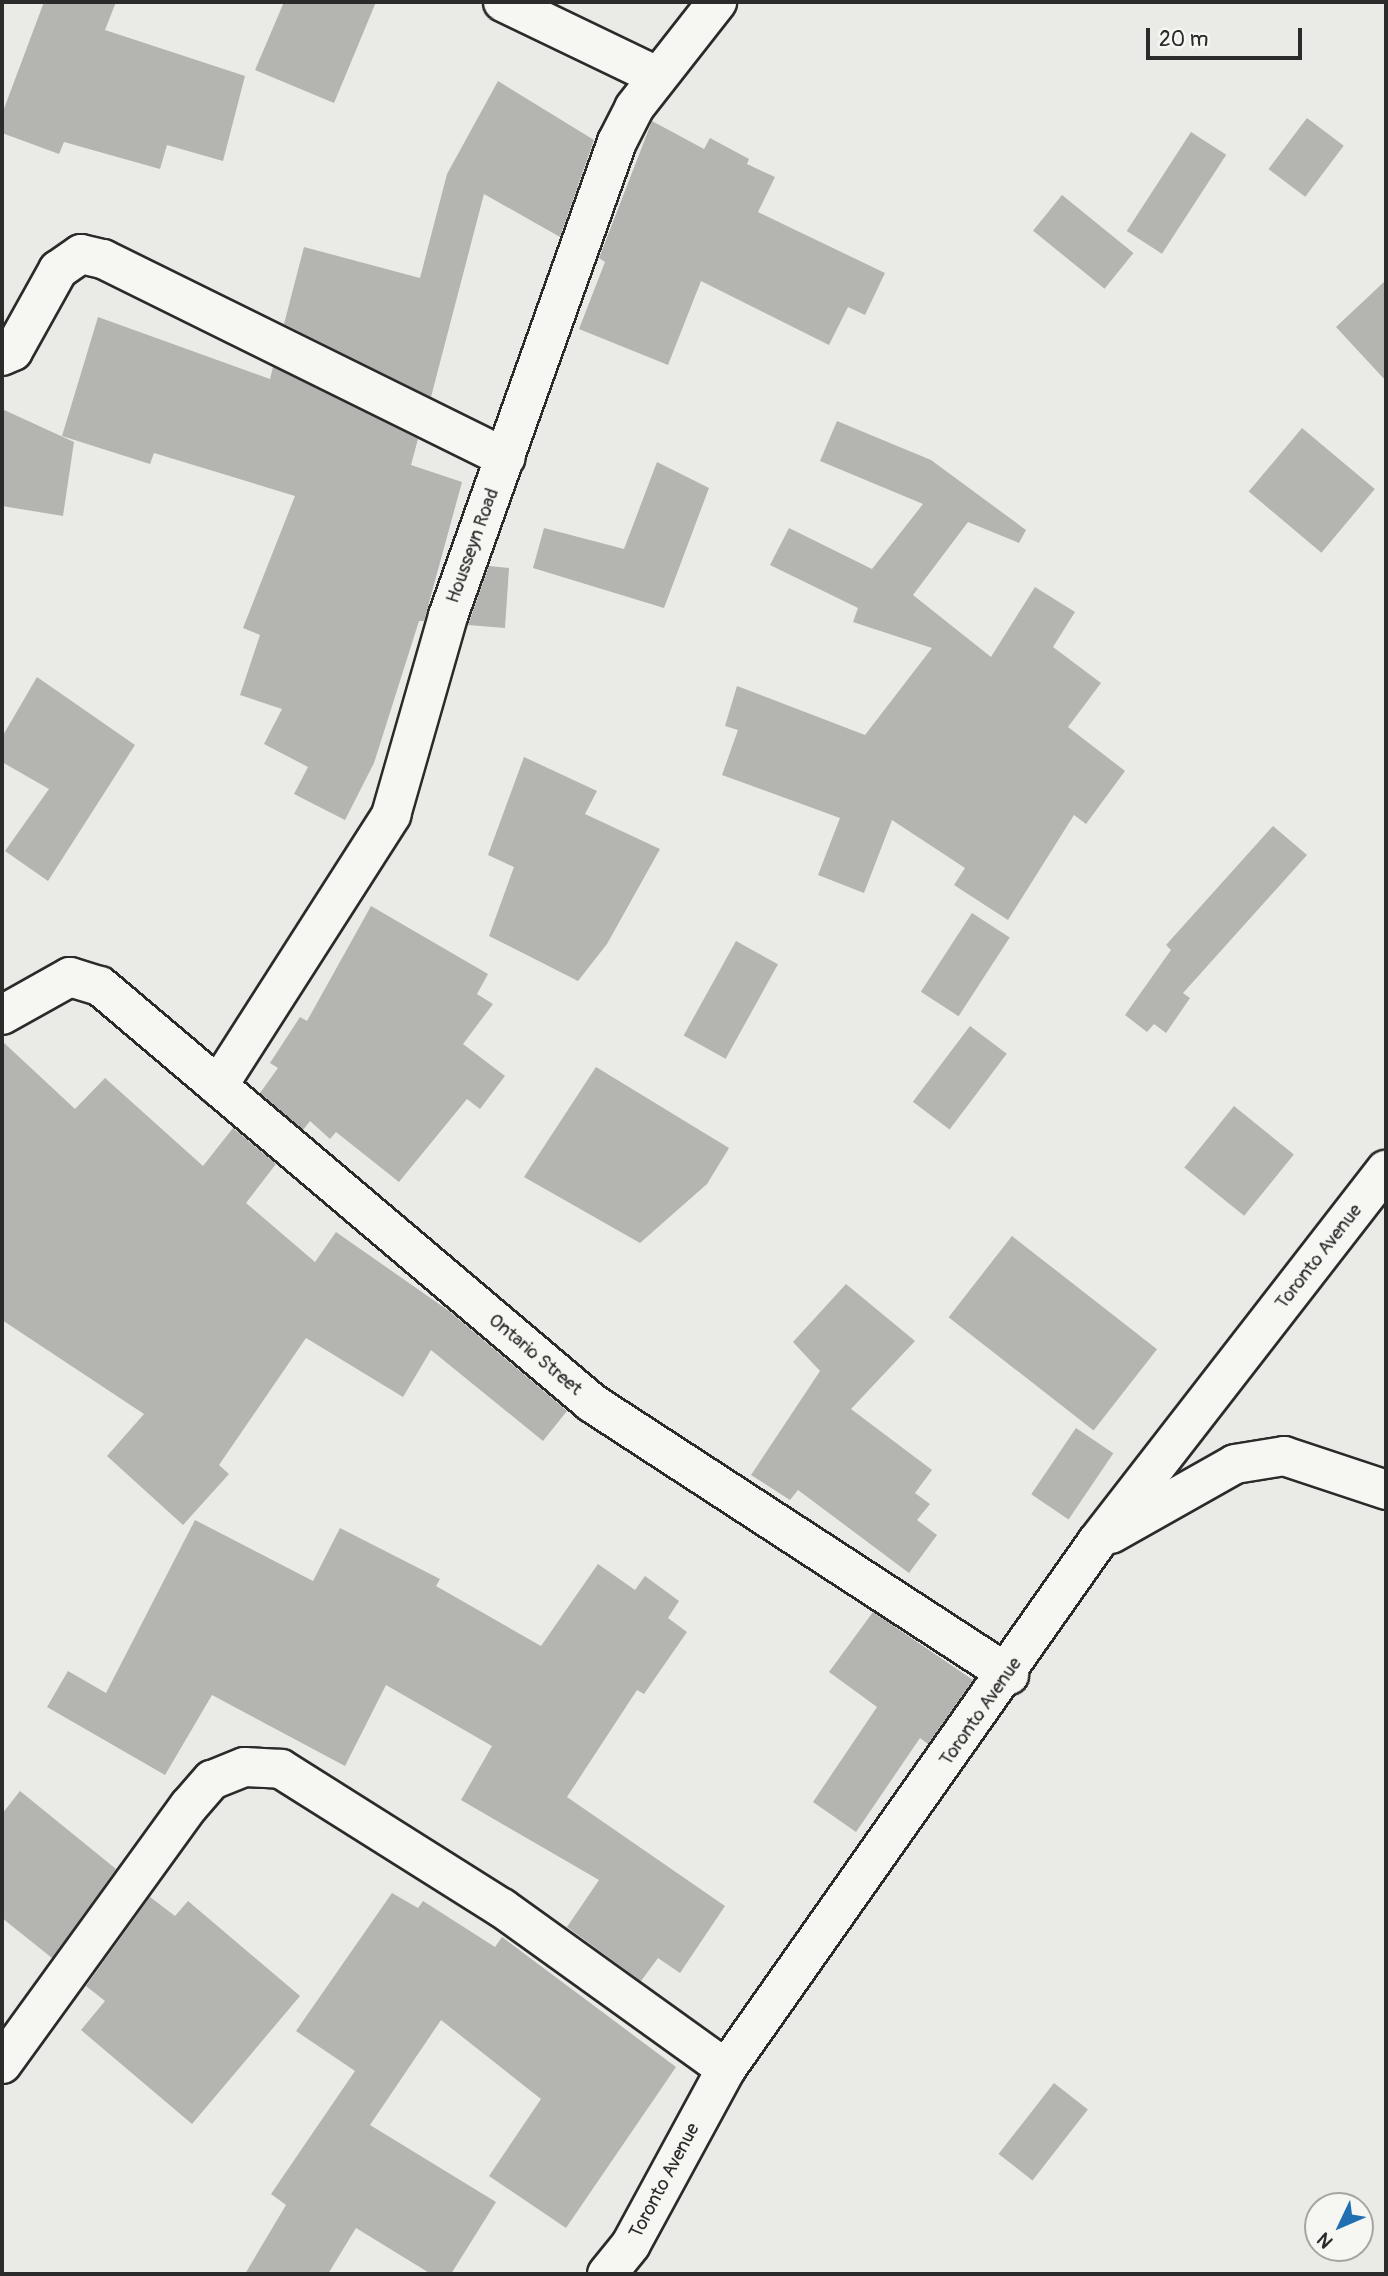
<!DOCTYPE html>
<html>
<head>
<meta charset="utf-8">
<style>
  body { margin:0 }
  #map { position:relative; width:1388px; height:2276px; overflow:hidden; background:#eaeae6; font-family:Pangolin,sans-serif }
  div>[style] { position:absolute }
  .building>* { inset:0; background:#b4b4b1; transform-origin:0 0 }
  .roads { filter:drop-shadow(2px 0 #2b2b2b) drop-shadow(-2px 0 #2b2b2b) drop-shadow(0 2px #2b2b2b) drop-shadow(0 -2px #2b2b2b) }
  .minor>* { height:38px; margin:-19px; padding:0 19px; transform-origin:19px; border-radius:19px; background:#f6f6f2 }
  span { translate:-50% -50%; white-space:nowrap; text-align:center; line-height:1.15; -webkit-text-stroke:5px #f6f6f2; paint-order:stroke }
  .street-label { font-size:19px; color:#2b2b2b }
  .frame { position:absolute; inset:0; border:4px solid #2b2b2b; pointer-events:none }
  .north { position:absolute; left:1304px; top:2192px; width:70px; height:70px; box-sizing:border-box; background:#f6f6f2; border:2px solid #a5a5a2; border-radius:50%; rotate:226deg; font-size:19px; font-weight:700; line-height:28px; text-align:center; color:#2b2b2b }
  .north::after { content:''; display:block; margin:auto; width:24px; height:32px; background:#1f6fb2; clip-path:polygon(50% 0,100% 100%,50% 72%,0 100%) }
  .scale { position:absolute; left:1146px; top:28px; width:156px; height:32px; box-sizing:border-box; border:4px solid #2b2b2b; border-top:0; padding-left:9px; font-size:21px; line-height:24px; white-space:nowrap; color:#2b2b2b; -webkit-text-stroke:5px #f6f6f2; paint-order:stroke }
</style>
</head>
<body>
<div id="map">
  <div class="building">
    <div style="clip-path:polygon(44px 2px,116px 2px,105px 30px,245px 76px,223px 161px,167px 145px,160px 169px,64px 142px,59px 154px,2px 133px,2px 114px)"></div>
    <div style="clip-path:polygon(284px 2px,376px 2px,334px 103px,255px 70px)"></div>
    <div style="clip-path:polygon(498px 81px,594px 140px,560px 237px,484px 194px,431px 397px,284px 324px,304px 247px,420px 278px,447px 174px)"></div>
    <div style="left:1307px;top:118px;width:46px;height:64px;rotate:37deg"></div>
    <div style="clip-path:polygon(652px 121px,704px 149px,710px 138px,749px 159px,747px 164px,775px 177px,758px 212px,885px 273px,865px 315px,848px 307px,829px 345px,701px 281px,668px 365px,579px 329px,605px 262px,599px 258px)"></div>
    <div style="left:1191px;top:132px;width:42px;height:118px;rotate:33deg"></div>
    <div style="left:1062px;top:195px;width:92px;height:46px;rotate:39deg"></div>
    <div style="clip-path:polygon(1386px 280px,1386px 381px,1336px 327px)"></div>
    <div style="clip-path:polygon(98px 317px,270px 379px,273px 367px,418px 439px,411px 465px,462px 482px,424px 621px,419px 621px,374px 763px,345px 820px,294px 794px,308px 767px,264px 744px,282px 709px,240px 695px,260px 635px,243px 628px,295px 496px,154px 453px,150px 464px,62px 436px)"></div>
    <div style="clip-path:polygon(2px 409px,74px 442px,63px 516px,2px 506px)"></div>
    <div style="clip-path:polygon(837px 421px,931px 460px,1026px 530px,1019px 543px,968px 522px,913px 595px,991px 657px,1035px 587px,1075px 612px,1053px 647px,1101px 683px,1068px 727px,1125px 771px,1086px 824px,1074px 815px,1008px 920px,954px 885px,965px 868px,892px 820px,864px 893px,818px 875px,840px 818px,722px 775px,738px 730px,725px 726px,737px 686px,865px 735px,932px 648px,853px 622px,858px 608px,770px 565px,789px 528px,872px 569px,923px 504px,820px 461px)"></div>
    <div style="left:1302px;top:428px;width:95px;height:83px;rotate:40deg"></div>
    <div style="clip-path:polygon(657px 462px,709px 488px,664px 608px,533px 568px,544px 528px,624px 549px)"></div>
    <div style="clip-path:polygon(489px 566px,509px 568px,505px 628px,468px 625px)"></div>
    <div style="clip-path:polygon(37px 677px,135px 745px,48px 881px,5px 851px,49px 789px,2px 762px,2px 737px)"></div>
    <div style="clip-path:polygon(524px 757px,597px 791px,585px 814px,660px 849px,607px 944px,578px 981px,489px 936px,514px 867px,488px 855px)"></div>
    <div style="clip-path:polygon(1273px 826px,1307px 855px,1183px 993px,1190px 998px,1166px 1033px,1154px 1024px,1147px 1032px,1125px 1015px,1171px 950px,1166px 945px)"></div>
    <div style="clip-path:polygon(371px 906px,488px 974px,477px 994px,493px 1004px,463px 1044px,505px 1076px,480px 1109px,467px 1099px,399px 1182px,336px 1132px,330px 1139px,310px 1121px,303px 1130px,260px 1093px,278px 1068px,270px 1063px,300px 1017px,307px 1021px)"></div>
    <div style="left:972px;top:913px;width:45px;height:94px;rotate:33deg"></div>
    <div style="left:736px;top:941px;width:48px;height:108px;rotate:29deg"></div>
    <div style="left:970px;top:1026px;width:46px;height:95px;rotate:37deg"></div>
    <div style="clip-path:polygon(2px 1041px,75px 1109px,105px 1078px,203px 1166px,233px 1128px,276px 1164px,246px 1203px,315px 1262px,336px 1232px,449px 1311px,567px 1411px,543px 1441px,431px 1350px,403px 1397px,306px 1338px,219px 1465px,229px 1474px,183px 1525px,107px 1456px,144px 1414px,2px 1320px)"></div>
    <div style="clip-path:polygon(596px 1067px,729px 1148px,707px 1184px,640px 1243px,524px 1177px)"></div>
    <div style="left:1234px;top:1106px;width:77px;height:79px;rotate:39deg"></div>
    <div style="left:1012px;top:1236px;width:184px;height:103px;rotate:38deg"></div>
    <div style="clip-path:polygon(846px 1284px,915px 1341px,851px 1409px,932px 1470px,915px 1493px,930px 1504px,917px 1520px,937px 1535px,909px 1573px,798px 1490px,790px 1500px,751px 1475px,820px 1371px,793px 1342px)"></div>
    <div style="left:1076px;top:1428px;width:45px;height:80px;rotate:34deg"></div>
    <div style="clip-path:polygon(195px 1520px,313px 1581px,340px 1528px,440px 1579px,436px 1586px,541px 1646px,598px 1564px,635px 1590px,645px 1576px,679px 1601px,668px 1618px,687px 1632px,644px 1694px,637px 1690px,567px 1797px,725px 1906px,680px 1973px,658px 1958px,641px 1981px,567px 1927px,599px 1880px,461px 1800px,492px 1746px,386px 1685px,345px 1766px,212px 1695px,165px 1775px,47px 1707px,68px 1671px,106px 1693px)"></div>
    <div style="clip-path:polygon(873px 1612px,973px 1680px,928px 1744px,920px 1738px,856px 1832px,813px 1802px,877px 1707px,829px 1672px)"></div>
    <div style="clip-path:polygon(20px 1791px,116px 1869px,52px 1958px,2px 1918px,2px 1814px)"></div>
    <div style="clip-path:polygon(392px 1893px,418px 1908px,423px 1901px,495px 1947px,502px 1937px,676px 2067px,566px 2228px,489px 2176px,541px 2099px,441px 2020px,370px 2125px,496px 2202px,451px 2274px,431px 2274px,356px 2228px,328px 2274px,245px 2274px,286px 2205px,271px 2194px,355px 2071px,296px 2031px)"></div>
    <div style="clip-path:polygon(150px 1897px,175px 1916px,188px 1901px,300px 1996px,192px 2124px,81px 2030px,105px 2001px,86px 1986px)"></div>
    <div style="left:1054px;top:2083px;width:43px;height:90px;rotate:38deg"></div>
  </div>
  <div class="roads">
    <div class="minor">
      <div style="left:503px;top:2px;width:171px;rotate:25.7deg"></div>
      <div style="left:2px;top:356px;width:12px;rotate:-24deg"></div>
      <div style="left:13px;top:351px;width:93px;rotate:-60.9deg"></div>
      <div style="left:58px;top:270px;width:28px;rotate:-35deg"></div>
      <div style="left:81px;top:254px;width:23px;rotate:13deg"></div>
      <div style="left:103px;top:259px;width:449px;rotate:26.3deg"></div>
      <div style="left:2px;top:1015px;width:78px;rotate:-29.2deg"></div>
      <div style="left:70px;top:977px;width:31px;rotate:17deg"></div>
      <div style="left:100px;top:986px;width:645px;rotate:40.28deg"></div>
      <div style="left:592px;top:1403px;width:498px;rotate:33.1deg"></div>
      <div style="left:218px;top:1086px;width:322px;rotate:-57.4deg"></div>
      <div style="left:391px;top:815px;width:207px;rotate:-74deg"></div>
      <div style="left:448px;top:616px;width:503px;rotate:-70.38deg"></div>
      <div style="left:617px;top:142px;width:38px;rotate:-63deg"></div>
      <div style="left:634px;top:108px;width:135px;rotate:-51.9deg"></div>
      <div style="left:1111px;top:1534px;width:142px;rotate:-29.4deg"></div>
      <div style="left:1235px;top:1464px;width:50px;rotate:-9.3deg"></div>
      <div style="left:1284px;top:1456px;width:108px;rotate:18.4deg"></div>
      <div style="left:2px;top:2064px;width:319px;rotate:-54.1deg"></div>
      <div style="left:189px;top:1806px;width:35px;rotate:-49deg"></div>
      <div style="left:212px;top:1780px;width:35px;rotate:-22deg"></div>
      <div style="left:245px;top:1767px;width:36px;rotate:3deg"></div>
      <div style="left:281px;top:1769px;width:261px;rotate:32.2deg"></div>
      <div style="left:502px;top:1908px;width:276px;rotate:35.7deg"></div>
      <div style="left:607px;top:2274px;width:38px;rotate:-51deg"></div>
      <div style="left:631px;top:2244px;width:199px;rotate:-61.5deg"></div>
      <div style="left:726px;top:2069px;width:644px;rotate:-54.86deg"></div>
      <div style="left:1097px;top:1542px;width:471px;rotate:-52.2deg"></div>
    </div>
  </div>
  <div class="street-label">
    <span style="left:473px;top:546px;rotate:-70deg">Housseyn Road</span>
    <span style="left:1319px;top:1257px;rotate:-52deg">Toronto Avenue</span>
    <span style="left:535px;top:1355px;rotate:40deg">Ontario Street</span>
    <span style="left:981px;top:1712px;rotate:-55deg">Toronto Avenue</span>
    <span style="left:665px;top:2181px;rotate:-62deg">Toronto Avenue</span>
  </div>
  <div class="frame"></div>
  <div class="north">N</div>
  <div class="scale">20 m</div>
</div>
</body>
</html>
